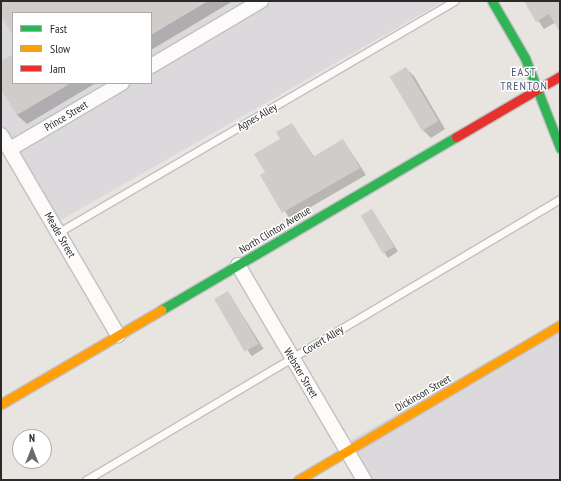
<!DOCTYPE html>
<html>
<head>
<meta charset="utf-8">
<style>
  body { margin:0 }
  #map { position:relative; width:561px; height:481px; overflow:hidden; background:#e8e4e0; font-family:"PT Sans Narrow",sans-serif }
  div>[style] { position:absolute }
  .industrial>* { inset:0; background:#dbd9db }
  .shadow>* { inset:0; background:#0003; transform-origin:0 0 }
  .building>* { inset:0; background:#cfccca; transform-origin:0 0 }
  .roads { filter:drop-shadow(1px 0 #c2c0c1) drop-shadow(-1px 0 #c2c0c1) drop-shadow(0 1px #c2c0c1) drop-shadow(0 -1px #c2c0c1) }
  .lane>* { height:7px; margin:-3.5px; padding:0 3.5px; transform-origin:3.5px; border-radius:3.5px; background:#fcfbfa }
  .street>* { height:14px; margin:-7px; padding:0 7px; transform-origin:7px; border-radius:7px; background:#fcfbfa }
  .fast>* { height:9px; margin:-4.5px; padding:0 4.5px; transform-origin:4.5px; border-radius:4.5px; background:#30b455 }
  .slow>* { height:9px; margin:-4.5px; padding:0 4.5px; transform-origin:4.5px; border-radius:4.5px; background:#ff9f0a }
  .jam>* { height:9px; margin:-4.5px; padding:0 4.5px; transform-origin:4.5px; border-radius:4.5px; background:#e5322d }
  span { translate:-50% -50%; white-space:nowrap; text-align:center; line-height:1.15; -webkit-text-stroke:3px #fff; paint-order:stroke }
  .street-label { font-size:11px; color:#2a2a2a }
  .neighbourhood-label { font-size:12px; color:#4b567a; letter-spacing:1px }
  .frame { position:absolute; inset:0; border:2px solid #2a2a2a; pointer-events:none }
  .legend { position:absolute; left:12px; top:12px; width:140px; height:72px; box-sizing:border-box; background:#fff; border:1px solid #aaa; margin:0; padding:5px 7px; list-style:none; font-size:12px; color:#2a2a2a }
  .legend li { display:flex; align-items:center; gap:8px; height:20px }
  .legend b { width:20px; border:1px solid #aaa }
  .north { position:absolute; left:12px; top:429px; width:40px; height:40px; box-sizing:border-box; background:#fff; border:1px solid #aaa; border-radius:50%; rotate:0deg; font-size:11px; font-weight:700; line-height:16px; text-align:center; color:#2a2a2a }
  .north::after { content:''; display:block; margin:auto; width:14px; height:18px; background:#6c6b6a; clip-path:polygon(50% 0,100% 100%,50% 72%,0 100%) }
</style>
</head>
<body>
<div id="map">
  <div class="industrial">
    <div style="clip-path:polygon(evenodd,1px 1px,444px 1px,52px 225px,1px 139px,1px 1px,13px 13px,151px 13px,151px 83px,13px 83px,13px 13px)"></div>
    <div style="clip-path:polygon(560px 320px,560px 480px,360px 480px,341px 446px)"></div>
  </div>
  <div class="shadow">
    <div style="clip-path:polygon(1px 1px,233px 1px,151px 50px,151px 13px,13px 13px,13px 34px,1px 14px)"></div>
    <div style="clip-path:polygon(525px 1px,560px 1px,560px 30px,556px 22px,544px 29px)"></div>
    <div style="clip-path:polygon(13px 55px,13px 83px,96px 83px,27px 124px,17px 115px,1px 88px,1px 63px)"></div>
    <div style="clip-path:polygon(406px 69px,414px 76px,445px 129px,431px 138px,423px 130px)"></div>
    <div style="clip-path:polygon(292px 124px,314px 157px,343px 140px,366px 175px,290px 219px,261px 175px,266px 173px)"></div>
    <div style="left:372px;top:210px;width:49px;height:12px;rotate:58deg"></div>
    <div style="left:228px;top:292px;width:67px;height:14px;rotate:58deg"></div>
  </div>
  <div class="building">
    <div style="clip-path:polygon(1px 1px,208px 1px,151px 35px,151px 13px,13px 13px,13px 36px,1px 16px)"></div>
    <div style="clip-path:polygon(524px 1px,560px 1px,560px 32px,549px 14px,536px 22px)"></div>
    <div style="clip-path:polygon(13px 54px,13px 83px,71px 83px,17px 115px,1px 89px,1px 61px)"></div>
    <div style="left:406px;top:67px;width:63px;height:19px;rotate:59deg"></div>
    <div style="clip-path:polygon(292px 123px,313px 157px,343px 139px,360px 168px,282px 213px,260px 175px,265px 172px,254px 154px,280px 139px,276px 132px)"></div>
    <div style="left:372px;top:209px;width:44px;height:13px;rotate:60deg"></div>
    <div style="left:228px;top:291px;width:61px;height:16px;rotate:60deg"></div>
  </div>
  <div class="roads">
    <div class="lane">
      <div style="left:59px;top:232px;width:458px;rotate:-30.3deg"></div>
      <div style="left:86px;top:480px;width:551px;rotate:-30.66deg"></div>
    </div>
    <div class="street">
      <div style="left:151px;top:66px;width:128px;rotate:-30.6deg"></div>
      <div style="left:1px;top:135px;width:232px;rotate:59.7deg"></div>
      <div style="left:10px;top:149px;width:130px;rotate:-30.5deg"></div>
      <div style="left:238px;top:265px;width:249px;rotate:59.6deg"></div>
    </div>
    <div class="fast">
      <div style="left:492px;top:1px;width:66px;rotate:59.9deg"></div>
      <div style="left:525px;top:58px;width:97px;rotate:68.7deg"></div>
      <div style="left:161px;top:310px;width:342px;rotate:-30.4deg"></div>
    </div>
    <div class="slow">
      <div style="left:1px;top:404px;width:186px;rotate:-30.4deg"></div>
      <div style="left:298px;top:480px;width:304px;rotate:-30.6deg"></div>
    </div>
    <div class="jam">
      <div style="left:456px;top:137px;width:121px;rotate:-30.4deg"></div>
    </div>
  </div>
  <div class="street-label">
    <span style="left:66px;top:116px;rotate:-31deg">Prince Street</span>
    <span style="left:257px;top:117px;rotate:-30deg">Agnes Alley</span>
    <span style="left:275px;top:230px;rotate:-31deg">North Clinton Avenue</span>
    <span style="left:60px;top:235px;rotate:60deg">Meade Street</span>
    <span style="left:323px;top:340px;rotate:-31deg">Covert Alley</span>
    <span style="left:301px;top:373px;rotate:59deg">Webster Street</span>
    <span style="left:423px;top:393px;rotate:-30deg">Dickinson Street</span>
  </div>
  <div class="neighbourhood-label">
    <span style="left:524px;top:79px">EAST<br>TRENTON</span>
  </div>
  <div class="frame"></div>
  <ul class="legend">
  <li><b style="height:5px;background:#30b455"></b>Fast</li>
  <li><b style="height:5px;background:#ff9f0a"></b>Slow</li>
  <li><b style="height:5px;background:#e5322d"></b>Jam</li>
  </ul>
  <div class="north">N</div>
</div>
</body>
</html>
